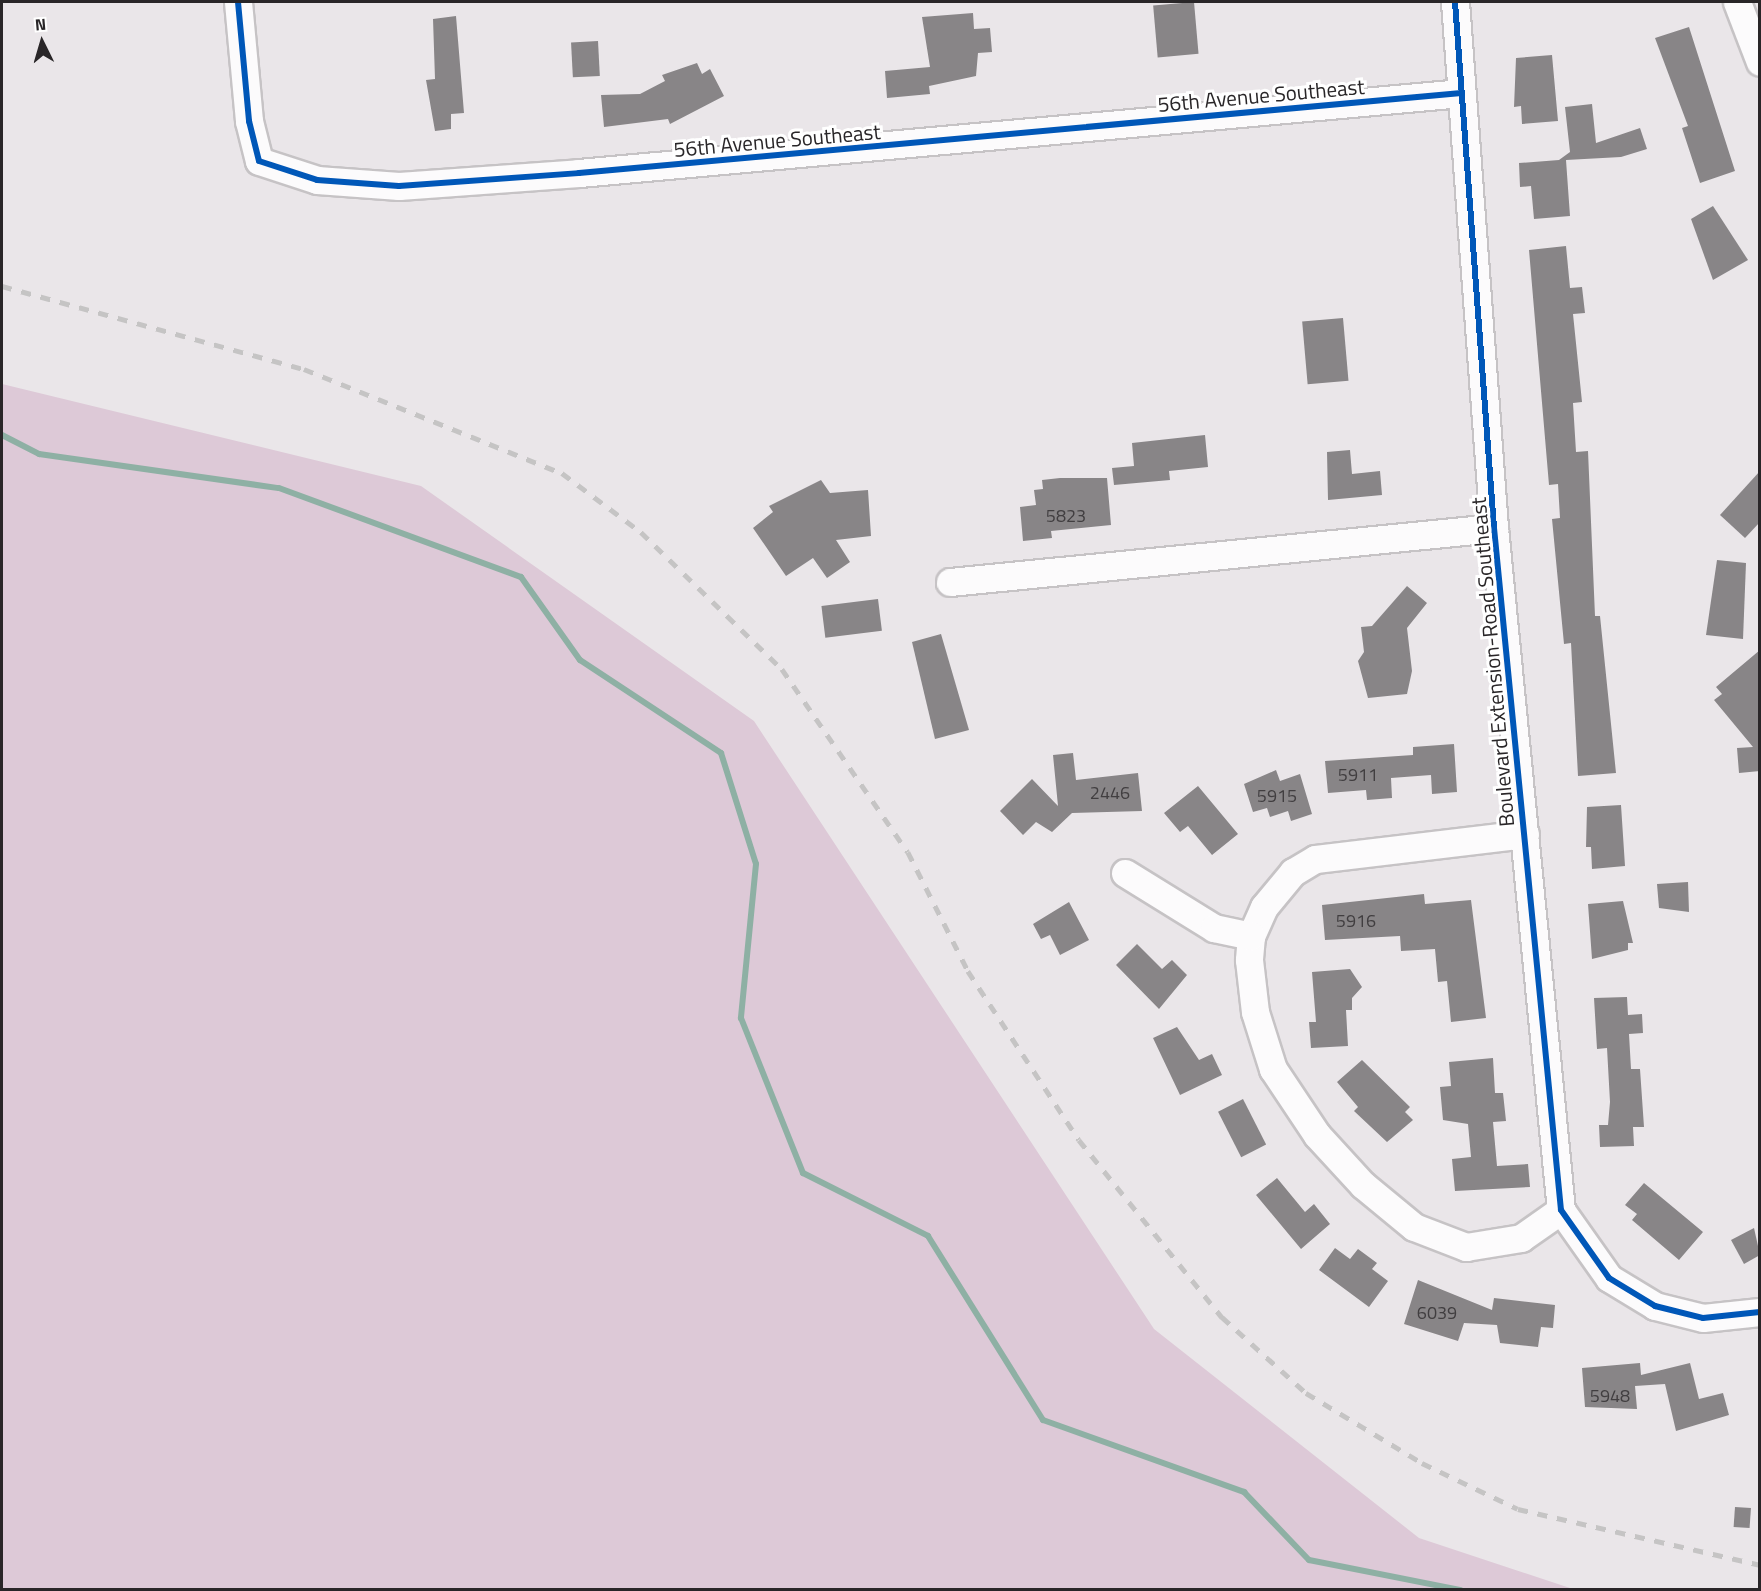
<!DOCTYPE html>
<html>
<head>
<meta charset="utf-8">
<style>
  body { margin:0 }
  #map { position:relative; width:1761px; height:1591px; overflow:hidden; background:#eae6e9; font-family:"Titillium Web",sans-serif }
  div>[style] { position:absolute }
  .green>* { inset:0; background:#ddc9d7 }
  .stream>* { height:6px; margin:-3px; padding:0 3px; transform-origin:3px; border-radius:3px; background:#8eb0a4 }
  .building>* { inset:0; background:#888587; transform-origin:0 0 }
  .roads { filter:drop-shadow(2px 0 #c6c3c5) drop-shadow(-2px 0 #c6c3c5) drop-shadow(0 2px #c6c3c5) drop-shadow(0 -2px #c6c3c5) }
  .minor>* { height:27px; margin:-13.5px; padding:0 13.5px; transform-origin:13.5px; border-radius:13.5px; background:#fcfbfc }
  .rail>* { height:4.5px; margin-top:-2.25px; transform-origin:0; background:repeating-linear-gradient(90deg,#c5c4c4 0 10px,transparent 0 20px) }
  .cycleway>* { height:6px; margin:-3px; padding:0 3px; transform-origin:3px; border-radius:3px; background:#0057b8 }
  span { translate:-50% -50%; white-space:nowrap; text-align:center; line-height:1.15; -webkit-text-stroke:6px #fff; paint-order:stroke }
  .number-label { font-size:18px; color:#413e40 }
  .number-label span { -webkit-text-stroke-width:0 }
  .street-label { font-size:21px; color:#292628 }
  .frame { position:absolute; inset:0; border:3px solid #292628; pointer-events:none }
  .north { position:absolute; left:12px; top:12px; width:60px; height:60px; -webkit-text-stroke:4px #fff; paint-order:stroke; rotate:355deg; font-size:16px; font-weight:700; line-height:24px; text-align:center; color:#292628 }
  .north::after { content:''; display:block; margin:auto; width:21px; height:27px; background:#292628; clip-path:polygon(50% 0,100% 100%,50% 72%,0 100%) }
</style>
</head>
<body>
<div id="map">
  <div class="green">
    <div style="clip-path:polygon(2px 384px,421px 486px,754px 721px,1154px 1329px,1419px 1538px,1573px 1589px,2px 1589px)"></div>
  </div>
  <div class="stream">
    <div style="left:2px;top:435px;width:42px;rotate:27.2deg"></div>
    <div style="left:39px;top:454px;width:242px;rotate:8.1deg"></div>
    <div style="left:279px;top:488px;width:258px;rotate:20.2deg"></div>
    <div style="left:521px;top:577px;width:102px;rotate:54.6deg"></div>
    <div style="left:580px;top:660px;width:169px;rotate:33.4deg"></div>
    <div style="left:721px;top:753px;width:116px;rotate:72.5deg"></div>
    <div style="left:756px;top:864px;width:155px;rotate:95.6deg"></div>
    <div style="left:741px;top:1018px;width:167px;rotate:68.2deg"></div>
    <div style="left:803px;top:1173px;width:140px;rotate:26.7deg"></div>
    <div style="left:928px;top:1236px;width:217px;rotate:58deg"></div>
    <div style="left:1043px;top:1420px;width:214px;rotate:19.7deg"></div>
    <div style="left:1244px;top:1492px;width:94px;rotate:46.3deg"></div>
    <div style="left:1309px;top:1560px;width:155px;rotate:11.2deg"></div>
  </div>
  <div class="building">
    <div style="left:1194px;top:2px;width:52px;height:41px;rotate:85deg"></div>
    <div style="clip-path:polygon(973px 13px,974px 29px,990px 28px,992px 52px,978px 53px,976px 76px,929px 86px,930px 94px,887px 98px,885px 71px,930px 67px,922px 17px)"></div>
    <div style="clip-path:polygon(456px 16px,464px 113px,451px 114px,451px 129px,435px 131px,426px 80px,435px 79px,433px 19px)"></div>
    <div style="clip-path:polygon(1689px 27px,1735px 171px,1700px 183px,1682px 128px,1688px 126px,1655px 38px)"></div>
    <div style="left:598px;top:41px;width:35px;height:27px;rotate:87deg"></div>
    <div style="clip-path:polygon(1552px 55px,1558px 121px,1522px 124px,1521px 106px,1514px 107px,1516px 58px)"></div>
    <div style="clip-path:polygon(697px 63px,702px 74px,710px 69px,724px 96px,670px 124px,668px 119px,604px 127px,601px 95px,640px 94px,665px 81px,662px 75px)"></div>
    <div style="clip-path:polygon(1592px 104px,1596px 143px,1640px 128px,1647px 149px,1621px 157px,1566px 160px,1570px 216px,1534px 219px,1531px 186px,1520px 187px,1519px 163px,1559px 160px,1570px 152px,1565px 107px)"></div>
    <div style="clip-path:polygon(1713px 206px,1748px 260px,1713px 280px,1691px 219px)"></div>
    <div style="clip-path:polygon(1566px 246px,1570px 288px,1582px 287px,1585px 313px,1573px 314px,1582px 402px,1573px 403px,1576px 452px,1588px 451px,1595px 616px,1600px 616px,1616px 773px,1578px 776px,1571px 643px,1564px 644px,1552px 519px,1560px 518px,1558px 484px,1549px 485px,1529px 250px)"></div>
    <div style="left:1343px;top:318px;width:63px;height:41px;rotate:85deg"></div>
    <div style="clip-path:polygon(1205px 435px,1208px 467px,1169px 471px,1170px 480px,1114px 485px,1112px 468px,1134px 466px,1132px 443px)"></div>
    <div style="clip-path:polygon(1350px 450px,1352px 474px,1380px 471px,1382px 495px,1328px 500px,1327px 452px)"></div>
    <div style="clip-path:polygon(1760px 471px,1760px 522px,1745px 538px,1720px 515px)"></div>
    <div style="clip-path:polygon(1060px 478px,1107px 478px,1111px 525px,1051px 531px,1052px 538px,1023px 541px,1020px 507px,1036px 505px,1034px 490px,1043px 489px,1042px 480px)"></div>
    <div style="clip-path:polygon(821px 480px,830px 493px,868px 490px,871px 536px,836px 540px,850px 562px,827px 578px,813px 558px,786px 576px,753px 528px,773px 512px,769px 506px)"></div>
    <div style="clip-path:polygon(1717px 560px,1746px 563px,1743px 639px,1706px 635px)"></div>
    <div style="clip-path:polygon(1407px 586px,1427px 603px,1407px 628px,1412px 671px,1407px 694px,1368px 698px,1358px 661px,1364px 652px,1361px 627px,1372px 626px)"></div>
    <div style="left:878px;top:599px;width:32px;height:57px;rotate:83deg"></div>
    <div style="clip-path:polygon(941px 634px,969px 730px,935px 739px,912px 642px)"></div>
    <div style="clip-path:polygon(1760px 650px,1760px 771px,1739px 773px,1737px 748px,1753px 747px,1714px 700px,1722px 694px,1716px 687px)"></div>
    <div style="clip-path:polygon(1454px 744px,1457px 792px,1432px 794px,1431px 775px,1391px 778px,1392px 798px,1367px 800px,1366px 790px,1328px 793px,1325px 761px,1413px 755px,1413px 747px)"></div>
    <div style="clip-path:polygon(1073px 753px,1076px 780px,1138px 773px,1142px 811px,1072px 813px,1052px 832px,1036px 822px,1023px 835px,1000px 811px,1032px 779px,1058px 806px,1053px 755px)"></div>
    <div style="clip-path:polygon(1276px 770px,1280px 781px,1300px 774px,1312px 814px,1291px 821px,1288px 811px,1270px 817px,1267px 808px,1253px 812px,1244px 784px)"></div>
    <div style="clip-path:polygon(1198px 786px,1238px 834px,1212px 855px,1188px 826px,1180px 832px,1164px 813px)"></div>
    <div style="clip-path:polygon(1621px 805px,1625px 866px,1592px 869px,1591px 847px,1586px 847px,1587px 807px)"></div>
    <div style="clip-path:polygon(1688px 882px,1689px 912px,1659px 908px,1657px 884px)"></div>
    <div style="clip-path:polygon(1424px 894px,1425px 904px,1471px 900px,1486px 1018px,1451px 1022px,1447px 981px,1438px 982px,1435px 949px,1401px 951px,1400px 936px,1325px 940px,1322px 905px)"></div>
    <div style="clip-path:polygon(1623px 901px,1633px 943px,1628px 943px,1628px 950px,1592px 959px,1588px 904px)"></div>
    <div style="clip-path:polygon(1069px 902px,1089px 940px,1060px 955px,1050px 935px,1041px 939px,1033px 924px)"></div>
    <div style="clip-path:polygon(1137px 944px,1162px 969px,1172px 960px,1187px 975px,1159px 1009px,1116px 965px)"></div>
    <div style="clip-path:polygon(1350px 969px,1362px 987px,1352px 998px,1352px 1010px,1346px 1010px,1348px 1046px,1311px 1048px,1309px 1022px,1316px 1022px,1312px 972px)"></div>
    <div style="clip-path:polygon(1627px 997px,1628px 1015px,1642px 1014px,1643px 1033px,1629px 1034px,1631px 1069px,1640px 1069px,1644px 1127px,1633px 1127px,1634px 1146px,1600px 1147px,1599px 1125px,1608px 1125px,1610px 1102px,1607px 1048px,1597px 1049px,1594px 998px)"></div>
    <div style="clip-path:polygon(1177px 1027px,1199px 1060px,1212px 1054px,1222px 1075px,1180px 1095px,1153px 1038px)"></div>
    <div style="clip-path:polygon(1493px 1058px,1495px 1093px,1503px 1093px,1506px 1121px,1493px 1122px,1497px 1166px,1528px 1164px,1530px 1187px,1455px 1191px,1452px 1159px,1471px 1157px,1468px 1124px,1443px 1120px,1440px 1087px,1451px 1086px,1449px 1062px)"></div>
    <div style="clip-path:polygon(1362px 1060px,1410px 1107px,1405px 1112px,1413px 1120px,1387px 1142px,1354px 1111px,1358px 1107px,1337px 1082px)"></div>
    <div style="left:1243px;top:1099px;width:51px;height:28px;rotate:63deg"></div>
    <div style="clip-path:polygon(1277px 1178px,1305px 1212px,1314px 1204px,1330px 1224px,1301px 1249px,1256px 1195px)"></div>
    <div style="clip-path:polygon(1644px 1183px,1703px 1232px,1679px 1260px,1632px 1220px,1637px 1214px,1625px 1205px)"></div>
    <div style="clip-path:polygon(1754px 1228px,1760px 1255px,1744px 1264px,1731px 1240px)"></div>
    <div style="clip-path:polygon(1335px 1248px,1350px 1259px,1358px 1249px,1377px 1263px,1372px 1269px,1388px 1281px,1369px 1307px,1319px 1270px)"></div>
    <div style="clip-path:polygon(1418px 1280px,1492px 1310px,1494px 1298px,1555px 1305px,1553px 1328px,1541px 1327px,1538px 1347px,1500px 1343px,1497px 1325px,1464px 1323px,1458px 1341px,1404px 1324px)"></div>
    <div style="clip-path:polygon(1640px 1363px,1641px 1375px,1690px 1363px,1699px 1399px,1723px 1393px,1729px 1415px,1676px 1431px,1665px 1384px,1635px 1386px,1637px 1409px,1585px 1407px,1582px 1368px)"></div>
    <div style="left:1735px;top:1507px;width:16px;height:20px;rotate:4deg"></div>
  </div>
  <div class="roads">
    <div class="minor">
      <div style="left:238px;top:2px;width:120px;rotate:84.7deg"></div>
      <div style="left:249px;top:121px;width:41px;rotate:76deg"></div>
      <div style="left:259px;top:161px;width:61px;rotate:18.1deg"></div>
      <div style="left:317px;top:180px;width:82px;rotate:4.2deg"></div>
      <div style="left:399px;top:186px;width:180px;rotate:-4.1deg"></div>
      <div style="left:579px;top:173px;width:886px;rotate:-5.18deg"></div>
      <div style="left:1455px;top:2px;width:527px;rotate:85.76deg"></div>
      <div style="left:1494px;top:528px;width:685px;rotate:84.39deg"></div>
      <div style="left:1561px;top:1210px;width:83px;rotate:54.8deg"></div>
      <div style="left:1609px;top:1278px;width:54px;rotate:31.3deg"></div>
      <div style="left:1655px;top:1306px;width:49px;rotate:14deg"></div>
      <div style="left:1703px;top:1318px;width:57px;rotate:-6deg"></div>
      <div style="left:1737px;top:2px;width:64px;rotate:69deg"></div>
      <div style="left:950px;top:582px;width:547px;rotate:-5.67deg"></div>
      <div style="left:1525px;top:834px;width:211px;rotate:173.2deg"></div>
      <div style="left:1315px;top:859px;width:26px;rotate:149deg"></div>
      <div style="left:1293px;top:872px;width:45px;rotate:129.6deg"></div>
      <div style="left:1264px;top:907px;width:32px;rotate:114deg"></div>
      <div style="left:1251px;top:936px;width:24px;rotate:95deg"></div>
      <div style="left:1249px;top:960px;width:52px;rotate:83.4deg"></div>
      <div style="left:1255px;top:1012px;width:60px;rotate:72.5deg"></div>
      <div style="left:1273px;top:1069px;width:79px;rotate:56.3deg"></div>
      <div style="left:1317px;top:1135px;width:68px;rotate:47.4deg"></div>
      <div style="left:1363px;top:1185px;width:66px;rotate:39.5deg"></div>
      <div style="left:1414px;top:1227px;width:56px;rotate:21deg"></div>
      <div style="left:1466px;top:1247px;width:56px;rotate:-9.3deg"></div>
      <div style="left:1521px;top:1238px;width:49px;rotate:-35deg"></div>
      <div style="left:1125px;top:873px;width:105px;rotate:31.7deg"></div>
      <div style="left:1214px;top:928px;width:38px;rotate:12deg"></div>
    </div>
  </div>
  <div class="rail">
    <div style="left:2px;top:286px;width:313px;rotate:15.4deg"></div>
    <div style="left:304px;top:369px;width:278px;rotate:22deg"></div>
    <div style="left:562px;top:473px;width:99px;rotate:36.8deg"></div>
    <div style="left:641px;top:532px;width:197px;rotate:44.2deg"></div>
    <div style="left:782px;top:669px;width:222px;rotate:55.5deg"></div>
    <div style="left:908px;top:852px;width:133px;rotate:63.2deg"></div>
    <div style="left:968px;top:971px;width:202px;rotate:56.7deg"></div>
    <div style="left:1079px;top:1140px;width:228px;rotate:51.1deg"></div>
    <div style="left:1222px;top:1317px;width:113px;rotate:42.1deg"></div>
    <div style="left:1306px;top:1393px;width:135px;rotate:31.1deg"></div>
    <div style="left:1422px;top:1463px;width:106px;rotate:25.6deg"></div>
    <div style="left:1518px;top:1509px;width:248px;rotate:13deg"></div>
  </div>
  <div class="cycleway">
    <div style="left:238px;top:2px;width:120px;rotate:84.7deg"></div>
    <div style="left:249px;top:121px;width:41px;rotate:76deg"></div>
    <div style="left:259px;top:161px;width:61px;rotate:18.1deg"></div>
    <div style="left:317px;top:180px;width:82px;rotate:4.2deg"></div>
    <div style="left:399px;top:186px;width:180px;rotate:-4.1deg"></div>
    <div style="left:579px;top:173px;width:886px;rotate:-5.18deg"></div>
    <div style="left:1455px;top:2px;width:527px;rotate:85.76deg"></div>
    <div style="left:1494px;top:528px;width:685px;rotate:84.39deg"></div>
    <div style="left:1561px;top:1210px;width:83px;rotate:54.8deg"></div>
    <div style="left:1609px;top:1278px;width:54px;rotate:31.3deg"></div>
    <div style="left:1655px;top:1306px;width:49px;rotate:14deg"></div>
    <div style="left:1703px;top:1318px;width:57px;rotate:-6deg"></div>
  </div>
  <div class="number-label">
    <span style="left:1066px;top:516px">5823</span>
    <span style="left:1358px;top:775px">5911</span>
    <span style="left:1110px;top:793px">2446</span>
    <span style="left:1277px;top:796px">5915</span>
    <span style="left:1356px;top:921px">5916</span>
    <span style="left:1437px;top:1313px">6039</span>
    <span style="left:1610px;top:1396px">5948</span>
  </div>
  <div class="street-label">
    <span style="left:1261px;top:95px;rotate:-5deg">56th Avenue Southeast</span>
    <span style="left:777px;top:140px;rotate:-5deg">56th Avenue Southeast</span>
    <span style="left:1492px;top:662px;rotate:-95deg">Boulevard Extension-Road Southeast</span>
  </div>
  <div class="frame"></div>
  <div class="north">N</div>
</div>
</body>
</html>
